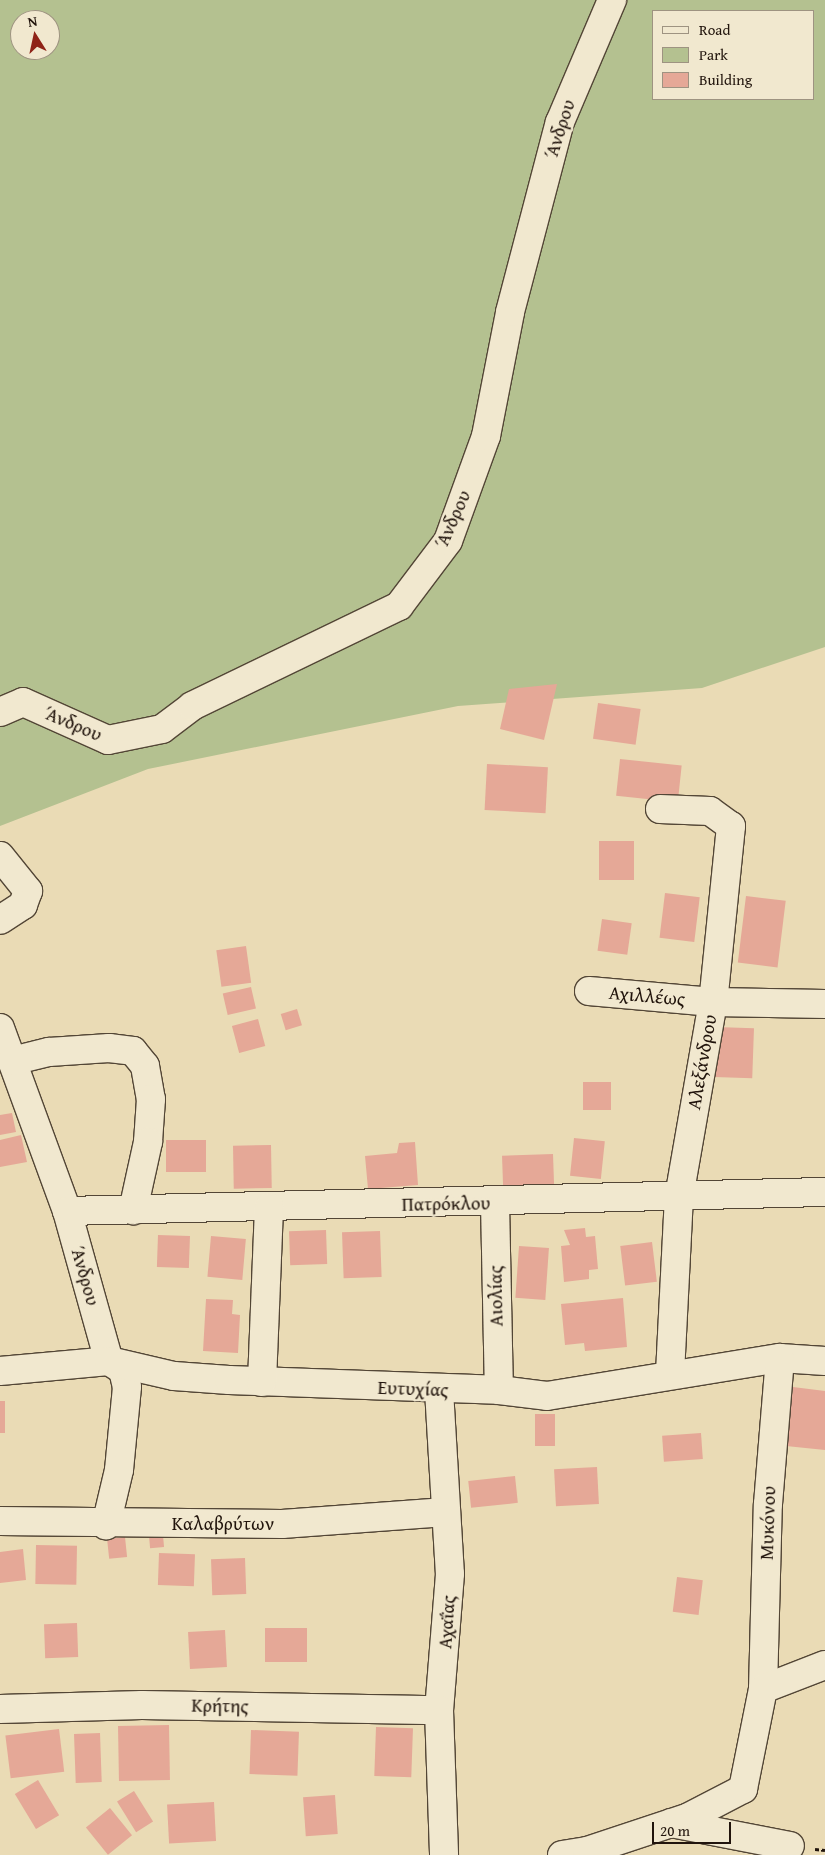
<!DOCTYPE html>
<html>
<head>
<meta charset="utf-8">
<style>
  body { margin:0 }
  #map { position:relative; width:825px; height:1855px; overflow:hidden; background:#eadbb5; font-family:"Gentium Book Plus",serif }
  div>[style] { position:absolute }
  .green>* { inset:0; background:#b4c190 }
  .building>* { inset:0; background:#e5a897; transform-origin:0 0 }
  .path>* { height:3px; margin-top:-1.5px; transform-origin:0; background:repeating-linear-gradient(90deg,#21140c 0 4px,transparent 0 6.5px) }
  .roads { filter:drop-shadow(1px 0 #534636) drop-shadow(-1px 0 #534636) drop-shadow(0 1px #534636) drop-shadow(0 -1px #534636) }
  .minor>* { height:28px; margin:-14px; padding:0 14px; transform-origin:14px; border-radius:14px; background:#f1e8cf }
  span { translate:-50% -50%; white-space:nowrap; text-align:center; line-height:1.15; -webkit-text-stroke:4.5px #f1e8cf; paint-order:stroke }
  .street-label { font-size:19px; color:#21140c }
  .legend { position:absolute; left:652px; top:10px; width:162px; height:90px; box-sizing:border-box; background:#f1e8cf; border:1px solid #9e9381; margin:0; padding:6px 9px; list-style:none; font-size:15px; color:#21140c }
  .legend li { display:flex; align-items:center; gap:10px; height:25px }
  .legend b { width:25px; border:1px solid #9e9381 }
  .north { position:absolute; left:10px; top:10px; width:50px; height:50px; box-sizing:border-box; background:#f1e8cf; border:1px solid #9e9381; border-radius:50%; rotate:350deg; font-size:14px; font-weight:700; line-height:20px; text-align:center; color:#21140c }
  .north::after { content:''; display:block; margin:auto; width:18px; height:22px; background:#8f2418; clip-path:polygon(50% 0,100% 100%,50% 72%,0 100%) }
  .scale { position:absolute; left:652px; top:1822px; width:79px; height:22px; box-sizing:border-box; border:2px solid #21140c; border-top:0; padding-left:6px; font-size:15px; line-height:18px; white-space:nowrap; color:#21140c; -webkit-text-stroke:4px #f1e8cf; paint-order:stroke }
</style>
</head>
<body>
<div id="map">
  <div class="green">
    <div style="clip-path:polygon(evenodd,0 0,825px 0,825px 647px,702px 688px,458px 706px,148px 769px,0 826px,0 0,654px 11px,814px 11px,814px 99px,654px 99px,654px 11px,0 0,20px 20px,50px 20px,50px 50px,20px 50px,20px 20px)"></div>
  </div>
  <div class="building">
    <div style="clip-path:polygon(557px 684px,544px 740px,500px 729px,509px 689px)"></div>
    <div style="left:598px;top:703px;width:43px;height:36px;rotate:8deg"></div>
    <div style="left:620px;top:759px;width:62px;height:37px;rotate:6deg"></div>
    <div style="left:487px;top:764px;width:61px;height:46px;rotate:3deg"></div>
    <div style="left:599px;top:841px;width:35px;height:39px"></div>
    <div style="left:665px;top:893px;width:35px;height:45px;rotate:7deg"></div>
    <div style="left:746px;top:896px;width:40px;height:67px;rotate:7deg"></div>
    <div style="left:602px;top:919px;width:30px;height:32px;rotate:8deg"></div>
    <div style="left:246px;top:946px;width:37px;height:30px;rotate:82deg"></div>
    <div style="left:251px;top:987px;width:22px;height:29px;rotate:77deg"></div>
    <div style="left:297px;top:1009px;width:17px;height:17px;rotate:73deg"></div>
    <div style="left:258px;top:1019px;width:28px;height:27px;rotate:75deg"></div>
    <div style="left:716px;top:1027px;width:38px;height:50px;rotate:2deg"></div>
    <div style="left:583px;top:1082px;width:28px;height:28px"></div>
    <div style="clip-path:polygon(12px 1113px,16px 1132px,0 1135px,0 1115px)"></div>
    <div style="clip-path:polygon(21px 1135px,27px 1162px,0 1167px,0 1140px)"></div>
    <div style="left:574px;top:1138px;width:31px;height:38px;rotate:6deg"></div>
    <div style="left:166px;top:1140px;width:40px;height:32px"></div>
    <div style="clip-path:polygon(415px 1142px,418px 1185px,368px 1189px,365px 1156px,397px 1153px,399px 1143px)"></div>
    <div style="left:271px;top:1145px;width:43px;height:38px;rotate:89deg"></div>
    <div style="left:553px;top:1154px;width:36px;height:51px;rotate:88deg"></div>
    <div style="clip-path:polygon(585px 1228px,586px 1237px,595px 1236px,598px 1269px,589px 1270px,589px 1279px,564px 1282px,561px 1246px,570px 1245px,564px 1230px)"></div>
    <div style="left:326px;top:1230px;width:34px;height:37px;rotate:88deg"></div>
    <div style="left:380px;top:1231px;width:46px;height:38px;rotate:88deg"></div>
    <div style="left:158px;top:1235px;width:32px;height:32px;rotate:2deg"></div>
    <div style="left:211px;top:1236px;width:35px;height:41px;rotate:5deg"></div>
    <div style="left:652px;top:1242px;width:40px;height:32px;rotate:83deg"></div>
    <div style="left:519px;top:1246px;width:30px;height:52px;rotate:4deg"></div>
    <div style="clip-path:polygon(623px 1298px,627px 1347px,585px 1351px,584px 1343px,565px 1345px,561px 1304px)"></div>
    <div style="clip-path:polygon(206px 1299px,233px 1300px,232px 1314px,240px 1315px,238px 1353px,203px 1351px)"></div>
    <div style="clip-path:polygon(793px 1387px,825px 1391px,825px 1450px,786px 1446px)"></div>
    <div style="left:0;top:1401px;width:5px;height:32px"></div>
    <div style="left:535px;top:1414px;width:20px;height:32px"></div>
    <div style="left:701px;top:1433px;width:26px;height:39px;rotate:86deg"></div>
    <div style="left:597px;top:1467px;width:37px;height:43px;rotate:87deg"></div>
    <div style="left:515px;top:1476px;width:27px;height:47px;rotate:84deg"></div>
    <div style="left:163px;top:1535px;width:12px;height:14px;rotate:85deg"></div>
    <div style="left:125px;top:1537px;width:20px;height:18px;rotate:84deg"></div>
    <div style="left:36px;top:1545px;width:41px;height:39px;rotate:1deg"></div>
    <div style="clip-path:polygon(23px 1549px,26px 1580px,0 1583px,0 1552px)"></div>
    <div style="left:159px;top:1553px;width:36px;height:32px;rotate:2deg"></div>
    <div style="left:245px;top:1558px;width:36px;height:34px;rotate:88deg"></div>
    <div style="left:677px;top:1577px;width:26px;height:35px;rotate:7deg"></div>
    <div style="left:77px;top:1623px;width:34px;height:33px;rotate:88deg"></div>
    <div style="left:307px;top:1628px;width:34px;height:42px;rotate:90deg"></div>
    <div style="left:225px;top:1630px;width:37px;height:37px;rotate:87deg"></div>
    <div style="left:169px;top:1725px;width:55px;height:51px;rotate:89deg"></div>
    <div style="left:376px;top:1727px;width:37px;height:49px;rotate:2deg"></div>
    <div style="left:59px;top:1729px;width:43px;height:54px;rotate:83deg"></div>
    <div style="left:251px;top:1730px;width:48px;height:44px;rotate:2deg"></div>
    <div style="left:100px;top:1733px;width:49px;height:26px;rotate:88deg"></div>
    <div style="left:38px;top:1780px;width:41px;height:27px;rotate:59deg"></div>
    <div style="left:134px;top:1791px;width:36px;height:20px;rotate:58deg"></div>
    <div style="left:335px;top:1795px;width:39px;height:32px;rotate:86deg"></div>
    <div style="left:214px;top:1802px;width:39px;height:47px;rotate:87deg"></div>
    <div style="left:110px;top:1808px;width:35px;height:31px;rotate:51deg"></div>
  </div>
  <div class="path">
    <div style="left:815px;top:1849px;width:10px;rotate:6deg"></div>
  </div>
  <div class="roads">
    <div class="minor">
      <div style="left:0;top:712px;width:25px;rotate:-23deg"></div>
      <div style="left:23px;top:702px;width:93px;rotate:24.1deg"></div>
      <div style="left:108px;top:740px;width:55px;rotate:-11.5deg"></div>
      <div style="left:162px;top:729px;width:38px;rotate:-37deg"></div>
      <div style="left:192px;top:706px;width:230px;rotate:-25.8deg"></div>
      <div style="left:399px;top:606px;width:81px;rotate:-53deg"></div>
      <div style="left:448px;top:541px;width:112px;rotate:-70.1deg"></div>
      <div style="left:486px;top:436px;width:126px;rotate:-79deg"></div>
      <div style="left:510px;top:312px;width:196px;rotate:-75.3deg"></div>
      <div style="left:560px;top:122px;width:133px;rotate:-66.9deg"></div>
      <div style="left:660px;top:809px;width:50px;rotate:2.3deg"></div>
      <div style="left:710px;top:811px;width:26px;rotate:36deg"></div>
      <div style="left:731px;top:826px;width:177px;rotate:95.8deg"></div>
      <div style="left:713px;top:1002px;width:197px;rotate:99.9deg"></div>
      <div style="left:679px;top:1196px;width:178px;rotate:92.9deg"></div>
      <div style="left:0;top:856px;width:45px;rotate:51.3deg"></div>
      <div style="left:28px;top:891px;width:15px;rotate:110deg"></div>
      <div style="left:23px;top:905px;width:27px;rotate:147deg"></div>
      <div style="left:589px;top:991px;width:124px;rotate:5.1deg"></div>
      <div style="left:713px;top:1002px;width:112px;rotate:1deg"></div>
      <div style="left:0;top:1028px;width:195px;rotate:69.9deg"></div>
      <div style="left:67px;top:1211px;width:156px;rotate:74.4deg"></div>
      <div style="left:109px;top:1361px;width:17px;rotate:33deg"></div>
      <div style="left:123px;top:1370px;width:17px;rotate:77deg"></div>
      <div style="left:127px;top:1387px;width:83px;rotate:95.5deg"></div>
      <div style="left:119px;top:1470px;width:57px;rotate:103.3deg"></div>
      <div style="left:12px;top:1061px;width:38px;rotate:-14deg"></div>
      <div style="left:49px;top:1052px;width:60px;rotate:-3.8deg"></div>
      <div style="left:109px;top:1048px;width:24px;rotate:7deg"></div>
      <div style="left:133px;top:1051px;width:19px;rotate:51deg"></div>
      <div style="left:145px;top:1066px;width:34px;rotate:80deg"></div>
      <div style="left:151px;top:1099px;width:43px;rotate:94deg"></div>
      <div style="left:148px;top:1142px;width:70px;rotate:102.4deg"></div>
      <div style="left:495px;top:1203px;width:187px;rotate:88.8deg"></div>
      <div style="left:67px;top:1211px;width:758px;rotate:-1.44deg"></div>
      <div style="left:0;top:1371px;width:109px;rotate:-5.2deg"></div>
      <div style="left:109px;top:1361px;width:67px;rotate:13deg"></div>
      <div style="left:174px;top:1376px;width:55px;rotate:4.2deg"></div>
      <div style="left:229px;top:1380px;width:270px;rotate:2.1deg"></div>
      <div style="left:499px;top:1390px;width:48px;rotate:7.1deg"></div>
      <div style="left:547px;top:1396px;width:236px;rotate:-9.3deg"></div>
      <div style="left:780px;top:1358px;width:45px;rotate:3.8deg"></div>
      <div style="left:262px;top:1382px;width:175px;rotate:-87.7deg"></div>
      <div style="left:439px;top:1390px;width:184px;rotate:86.6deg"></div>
      <div style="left:450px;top:1574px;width:136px;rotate:94.6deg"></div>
      <div style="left:439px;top:1710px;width:145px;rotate:88deg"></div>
      <div style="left:0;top:1521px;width:282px;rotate:0.6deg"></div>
      <div style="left:282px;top:1524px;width:164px;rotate:-4.2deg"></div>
      <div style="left:763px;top:1689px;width:185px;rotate:-88.5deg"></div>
      <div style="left:768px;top:1504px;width:146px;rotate:-85.3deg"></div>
      <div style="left:0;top:1709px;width:142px;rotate:-1.6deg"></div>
      <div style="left:142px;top:1705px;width:297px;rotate:1deg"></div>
      <div style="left:671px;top:1823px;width:121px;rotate:10.9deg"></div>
      <div style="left:562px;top:1855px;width:25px;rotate:-9deg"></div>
      <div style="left:587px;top:1851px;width:108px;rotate:-18.4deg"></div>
      <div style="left:689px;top:1817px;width:61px;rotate:-27.4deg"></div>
      <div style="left:743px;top:1789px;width:102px;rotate:-78.7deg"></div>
      <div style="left:763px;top:1689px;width:66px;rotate:-21.2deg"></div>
    </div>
  </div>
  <div class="street-label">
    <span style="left:560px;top:129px;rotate:-72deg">Άνδρου</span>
    <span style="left:453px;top:519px;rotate:-66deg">Άνδρου</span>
    <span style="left:73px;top:724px;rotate:23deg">Άνδρου</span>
    <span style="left:647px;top:996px;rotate:5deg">Αχιλλέως</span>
    <span style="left:702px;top:1062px;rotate:-80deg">Αλεξάνδρου</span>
    <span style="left:446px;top:1204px;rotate:-1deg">Πατρόκλου</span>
    <span style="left:85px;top:1276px;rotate:74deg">Άνδρου</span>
    <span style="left:496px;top:1296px;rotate:-91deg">Αιολίας</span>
    <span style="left:413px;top:1389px;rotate:2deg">Ευτυχίας</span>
    <span style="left:768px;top:1523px;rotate:-88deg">Μυκόνου</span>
    <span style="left:223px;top:1524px">Καλαβρύτων</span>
    <span style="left:447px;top:1622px;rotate:-86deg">Αχαΐας</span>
    <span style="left:220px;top:1706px;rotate:1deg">Κρήτης</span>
  </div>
  <ul class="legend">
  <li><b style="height:6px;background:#f1e8cf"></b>Road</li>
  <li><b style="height:14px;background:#b4c190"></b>Park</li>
  <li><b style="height:14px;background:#e5a897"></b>Building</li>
  </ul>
  <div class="north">N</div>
  <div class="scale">20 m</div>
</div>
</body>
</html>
